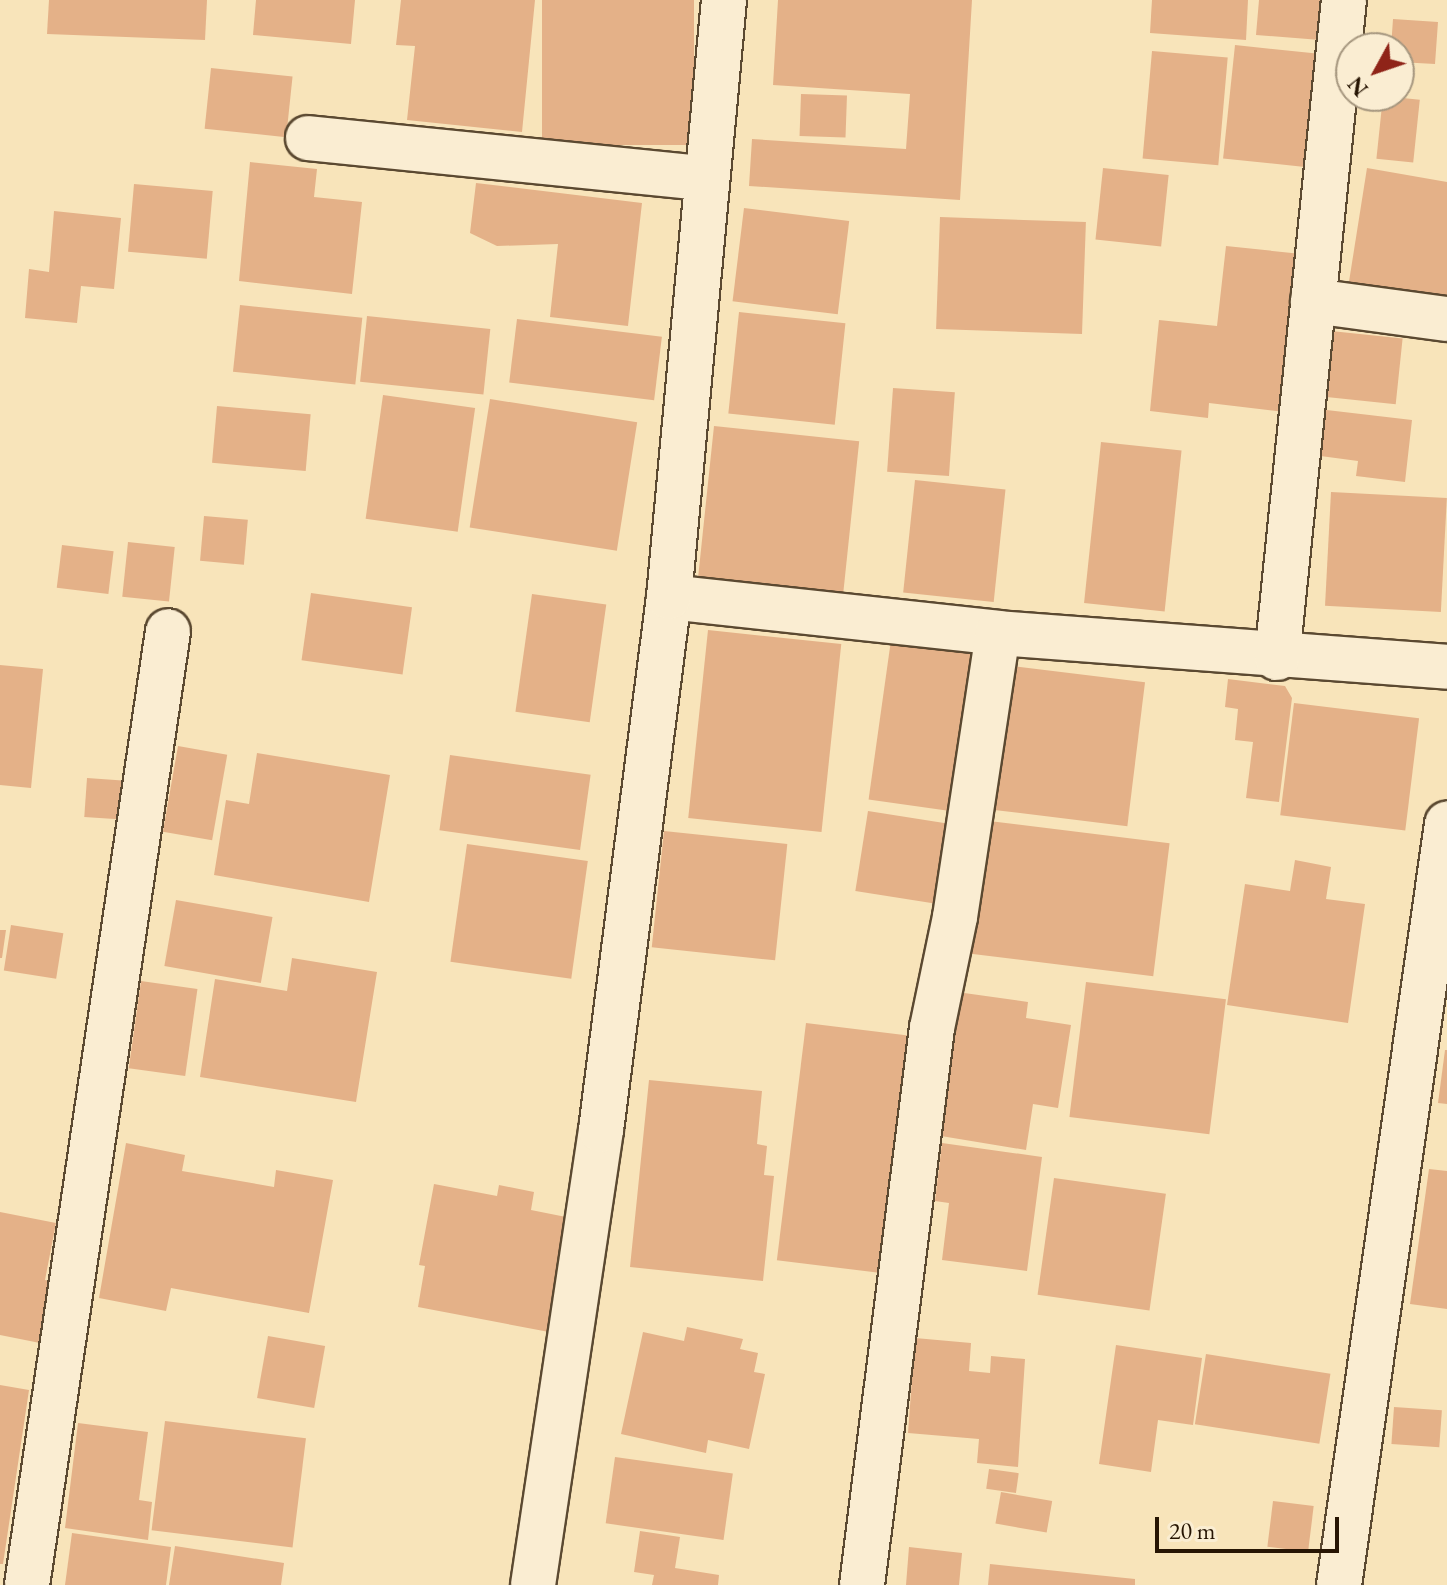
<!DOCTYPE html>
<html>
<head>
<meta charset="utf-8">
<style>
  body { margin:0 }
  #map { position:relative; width:1447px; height:1585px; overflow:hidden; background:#f8e4ba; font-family:"EB Garamond",serif }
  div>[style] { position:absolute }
  .building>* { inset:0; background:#e4b188; transform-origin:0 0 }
  .roads { filter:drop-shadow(2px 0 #5b4931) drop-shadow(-2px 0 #5b4931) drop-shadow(0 2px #5b4931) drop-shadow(0 -2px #5b4931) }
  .minor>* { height:44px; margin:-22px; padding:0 22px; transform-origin:22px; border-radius:22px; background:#faedd2 }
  span { translate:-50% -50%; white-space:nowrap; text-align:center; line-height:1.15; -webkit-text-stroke:6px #faedd2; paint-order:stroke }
  .north { position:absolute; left:1335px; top:32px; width:80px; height:80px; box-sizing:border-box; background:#faedd2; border:2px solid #a6977f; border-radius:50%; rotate:230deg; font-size:22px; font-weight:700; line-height:32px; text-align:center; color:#271503 }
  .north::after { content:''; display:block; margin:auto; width:28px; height:36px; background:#8f2418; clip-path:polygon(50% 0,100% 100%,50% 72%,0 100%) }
  .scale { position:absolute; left:1155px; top:1517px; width:184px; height:36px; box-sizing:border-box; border:4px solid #271503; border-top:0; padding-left:10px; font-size:24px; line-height:28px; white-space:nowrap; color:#271503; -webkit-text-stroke:6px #faedd2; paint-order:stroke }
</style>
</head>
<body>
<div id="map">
  <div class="building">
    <div style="clip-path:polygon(49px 0,207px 0,205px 40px,47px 34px)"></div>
    <div style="clip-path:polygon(256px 0,355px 0,351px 44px,253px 35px)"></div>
    <div style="clip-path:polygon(401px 0,535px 0,522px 132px,407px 120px,415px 46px,396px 45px)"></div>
    <div style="left:542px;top:0;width:152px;height:145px"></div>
    <div style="clip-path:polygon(778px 0,972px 0,960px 200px,749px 186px,752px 139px,906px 149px,910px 94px,773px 85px)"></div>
    <div style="clip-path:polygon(1152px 0,1248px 0,1246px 40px,1150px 33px)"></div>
    <div style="clip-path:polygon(1259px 0,1336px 0,1333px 41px,1256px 35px)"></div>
    <div style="clip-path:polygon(1393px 19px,1438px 22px,1435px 64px,1399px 62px,1399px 48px,1391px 48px)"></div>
    <div style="left:1235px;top:45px;width:94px;height:114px;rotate:6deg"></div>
    <div style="left:1152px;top:51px;width:76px;height:108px;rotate:5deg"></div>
    <div style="left:211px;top:68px;width:82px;height:61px;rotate:6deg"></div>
    <div style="left:801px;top:94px;width:46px;height:42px;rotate:2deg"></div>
    <div style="left:1383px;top:96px;width:37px;height:63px;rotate:6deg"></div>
    <div style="clip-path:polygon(250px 162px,317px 169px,314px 197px,362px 202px,352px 294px,239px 281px)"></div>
    <div style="left:1103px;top:168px;width:66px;height:72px;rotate:6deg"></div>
    <div style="clip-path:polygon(1367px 168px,1447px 182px,1447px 304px,1348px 288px)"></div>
    <div style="clip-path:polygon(476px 183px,642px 203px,628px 326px,550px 317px,558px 244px,497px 246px,470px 233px)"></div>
    <div style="left:134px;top:184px;width:79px;height:68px;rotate:5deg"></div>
    <div style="left:744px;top:208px;width:106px;height:94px;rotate:7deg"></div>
    <div style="clip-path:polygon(54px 211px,121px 218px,114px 289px,81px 286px,77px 323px,25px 318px,29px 269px,49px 272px)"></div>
    <div style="left:940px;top:217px;width:146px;height:112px;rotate:2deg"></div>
    <div style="clip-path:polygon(1226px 246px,1311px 255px,1294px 413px,1209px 403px,1208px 418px,1150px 411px,1159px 320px,1217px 326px)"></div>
    <div style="left:240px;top:305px;width:123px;height:67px;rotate:6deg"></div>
    <div style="left:739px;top:312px;width:107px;height:102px;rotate:6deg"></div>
    <div style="left:367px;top:316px;width:124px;height:66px;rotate:6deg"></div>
    <div style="left:517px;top:319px;width:146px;height:64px;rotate:7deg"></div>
    <div style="left:1331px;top:331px;width:72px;height:66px;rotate:6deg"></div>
    <div style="left:893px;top:388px;width:62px;height:84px;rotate:4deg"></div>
    <div style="left:383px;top:395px;width:93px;height:125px;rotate:8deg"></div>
    <div style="left:490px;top:399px;width:149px;height:130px;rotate:9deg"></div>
    <div style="left:217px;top:406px;width:94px;height:57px;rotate:5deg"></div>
    <div style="clip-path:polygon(1318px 409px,1412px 420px,1405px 482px,1356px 476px,1358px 461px,1313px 455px)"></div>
    <div style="left:714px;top:426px;width:146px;height:153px;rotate:6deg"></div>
    <div style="left:1101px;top:442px;width:81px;height:162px;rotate:6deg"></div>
    <div style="left:915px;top:480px;width:91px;height:113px;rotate:6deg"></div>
    <div style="left:1331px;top:492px;width:116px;height:114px;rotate:3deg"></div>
    <div style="left:204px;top:516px;width:44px;height:45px;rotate:5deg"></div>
    <div style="left:128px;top:542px;width:47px;height:55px;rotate:6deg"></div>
    <div style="left:62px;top:545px;width:52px;height:43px;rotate:7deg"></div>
    <div style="left:311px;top:593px;width:102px;height:68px;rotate:8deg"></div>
    <div style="left:532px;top:594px;width:75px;height:119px;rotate:8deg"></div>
    <div style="left:708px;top:630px;width:134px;height:189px;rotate:6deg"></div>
    <div style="left:891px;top:640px;width:93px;height:161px;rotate:8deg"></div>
    <div style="clip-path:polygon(0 665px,43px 669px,31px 788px,0 785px)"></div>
    <div style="left:1012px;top:666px;width:134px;height:145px;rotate:7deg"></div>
    <div style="clip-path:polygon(1228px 679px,1285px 686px,1292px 698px,1279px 802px,1246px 798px,1253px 742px,1235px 740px,1238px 709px,1225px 707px)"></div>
    <div style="left:1294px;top:703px;width:126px;height:113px;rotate:7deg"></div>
    <div style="left:178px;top:746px;width:50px;height:87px;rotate:10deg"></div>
    <div style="clip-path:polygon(257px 753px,390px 775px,369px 902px,214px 875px,226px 800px,249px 804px)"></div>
    <div style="left:450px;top:755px;width:142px;height:76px;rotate:8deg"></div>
    <div style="left:87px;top:778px;width:53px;height:39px;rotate:4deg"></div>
    <div style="left:868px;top:811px;width:93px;height:81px;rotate:9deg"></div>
    <div style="left:981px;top:820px;width:190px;height:134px;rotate:7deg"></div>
    <div style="left:664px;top:831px;width:124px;height:117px;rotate:6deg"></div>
    <div style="left:467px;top:844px;width:122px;height:119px;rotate:8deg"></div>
    <div style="clip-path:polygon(1295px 860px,1331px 867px,1326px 899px,1365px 904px,1348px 1023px,1227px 1005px,1245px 884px,1290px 891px)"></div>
    <div style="left:176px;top:900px;width:98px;height:67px;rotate:10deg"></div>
    <div style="left:11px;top:925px;width:53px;height:46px;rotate:9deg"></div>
    <div style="clip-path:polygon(0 930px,6px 930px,2px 958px,0 958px)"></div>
    <div style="clip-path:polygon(292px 958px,377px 972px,356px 1102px,200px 1077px,215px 979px,287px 991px)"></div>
    <div style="left:141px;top:981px;width:57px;height:88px;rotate:8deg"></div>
    <div style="left:1086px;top:982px;width:141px;height:136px;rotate:7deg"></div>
    <div style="clip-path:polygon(957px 992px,1028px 1002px,1026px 1018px,1071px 1025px,1058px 1108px,1033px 1104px,1026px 1150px,935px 1135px)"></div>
    <div style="left:806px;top:1023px;width:111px;height:239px;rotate:7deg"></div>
    <div style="clip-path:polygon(1445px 1050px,1447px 1050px,1447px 1104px,1438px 1103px)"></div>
    <div style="clip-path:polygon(649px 1080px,762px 1091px,757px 1144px,767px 1146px,764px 1175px,774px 1176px,763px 1281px,630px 1267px)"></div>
    <div style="clip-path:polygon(126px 1143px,185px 1155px,182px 1171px,274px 1187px,276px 1170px,333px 1180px,309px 1313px,171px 1288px,166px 1311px,99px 1298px)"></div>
    <div style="clip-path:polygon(942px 1143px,1042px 1157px,1027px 1271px,942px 1260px,949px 1203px,935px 1201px)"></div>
    <div style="clip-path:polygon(1429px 1169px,1447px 1171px,1447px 1309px,1410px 1304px)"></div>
    <div style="left:1054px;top:1178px;width:113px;height:118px;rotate:8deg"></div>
    <div style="clip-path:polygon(434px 1184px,497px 1196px,499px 1185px,534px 1192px,531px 1210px,571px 1218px,549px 1332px,418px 1307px,425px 1266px,419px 1265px)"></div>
    <div style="clip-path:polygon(0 1212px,56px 1223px,45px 1280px,61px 1283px,50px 1345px,0 1335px)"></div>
    <div style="clip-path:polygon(687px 1327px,743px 1339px,740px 1349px,758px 1353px,754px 1372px,765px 1374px,749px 1449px,708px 1440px,706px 1453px,621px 1434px,643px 1332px,684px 1341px)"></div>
    <div style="left:268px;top:1336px;width:58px;height:63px;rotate:10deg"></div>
    <div style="clip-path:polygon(915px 1338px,971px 1343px,969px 1371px,990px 1373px,991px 1356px,1025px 1359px,1018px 1467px,977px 1463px,979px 1439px,908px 1433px)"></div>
    <div style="clip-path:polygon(1116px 1345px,1202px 1358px,1193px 1425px,1158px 1420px,1151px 1472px,1099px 1464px)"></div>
    <div style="left:1206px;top:1354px;width:126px;height:71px;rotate:9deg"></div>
    <div style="clip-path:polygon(0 1385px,29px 1390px,3px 1564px,0 1564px)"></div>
    <div style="left:1394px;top:1407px;width:48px;height:37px;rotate:4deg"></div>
    <div style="left:165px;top:1421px;width:142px;height:110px;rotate:7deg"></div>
    <div style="clip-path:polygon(78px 1423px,148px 1432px,139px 1500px,152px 1502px,148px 1540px,65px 1528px)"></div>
    <div style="left:615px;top:1457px;width:119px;height:67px;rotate:8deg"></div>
    <div style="left:989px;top:1469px;width:30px;height:20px;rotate:8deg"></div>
    <div style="left:1001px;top:1492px;width:52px;height:32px;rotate:10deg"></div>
    <div style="left:1273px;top:1501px;width:41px;height:46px;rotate:7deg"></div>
    <div style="clip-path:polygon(640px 1531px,680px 1537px,675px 1568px,719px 1575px,718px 1585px,652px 1585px,654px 1575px,634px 1572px)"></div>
    <div style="clip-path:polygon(72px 1533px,171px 1547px,166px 1585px,65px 1585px)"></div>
    <div style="clip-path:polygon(175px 1546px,284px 1563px,281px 1585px,169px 1585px)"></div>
    <div style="clip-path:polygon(909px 1547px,962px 1553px,959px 1585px,906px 1585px)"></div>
    <div style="clip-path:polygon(990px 1564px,1135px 1579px,1135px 1585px,988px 1585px)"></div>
  </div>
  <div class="roads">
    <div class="minor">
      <div style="left:308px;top:138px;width:397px;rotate:5.8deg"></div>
      <div style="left:1313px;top:301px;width:135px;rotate:7.7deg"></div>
      <div style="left:669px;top:597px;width:331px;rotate:6.2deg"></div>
      <div style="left:998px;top:633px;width:450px;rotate:4.3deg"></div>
      <div style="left:1277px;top:658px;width:661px;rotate:-84.19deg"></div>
      <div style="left:27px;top:1585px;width:964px;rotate:-81.59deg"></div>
      <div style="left:533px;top:1585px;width:460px;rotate:-81.5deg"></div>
      <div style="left:601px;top:1130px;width:537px;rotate:-82.73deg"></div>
      <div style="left:669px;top:597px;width:600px;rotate:-84.74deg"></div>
      <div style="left:862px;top:1585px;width:561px;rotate:-82.84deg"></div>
      <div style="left:932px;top:1028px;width:113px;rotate:-78.3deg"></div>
      <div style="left:955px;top:917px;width:287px;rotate:-81.4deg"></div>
      <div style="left:1339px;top:1585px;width:769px;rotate:-81.92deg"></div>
    </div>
  </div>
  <div class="north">N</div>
  <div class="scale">20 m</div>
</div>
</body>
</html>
